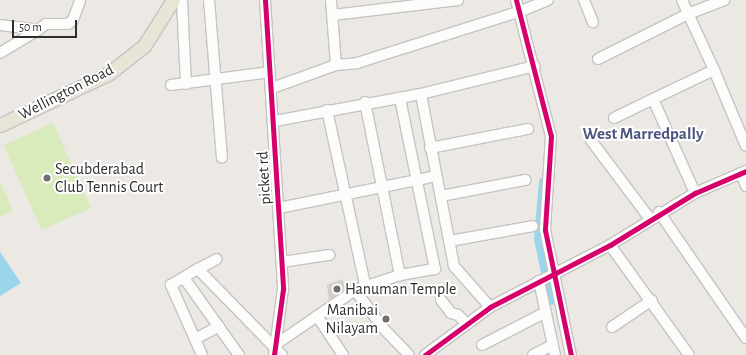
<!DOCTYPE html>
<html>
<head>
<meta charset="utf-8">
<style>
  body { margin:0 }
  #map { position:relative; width:746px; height:355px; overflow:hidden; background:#ece8e4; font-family:"Alegreya Sans",sans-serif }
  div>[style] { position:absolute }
  .pitch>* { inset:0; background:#d9eabb; transform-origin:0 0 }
  .water>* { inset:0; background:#99d6ec }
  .canal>* { height:9px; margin:-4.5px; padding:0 4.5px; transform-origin:4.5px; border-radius:4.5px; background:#99d6ec }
  .building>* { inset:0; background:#d1cecb }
  .roads { filter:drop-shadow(1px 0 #c5c4c5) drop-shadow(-1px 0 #c5c4c5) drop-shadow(0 1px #c5c4c5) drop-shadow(0 -1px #c5c4c5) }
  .minor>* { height:10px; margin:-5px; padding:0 5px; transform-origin:5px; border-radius:5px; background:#fcfcfb }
  .major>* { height:13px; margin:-6.5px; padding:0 6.5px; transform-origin:6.5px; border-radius:6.5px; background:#e8e4d6 }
  .cycleway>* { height:5px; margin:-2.5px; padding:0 2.5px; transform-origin:2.5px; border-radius:2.5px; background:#d6006c }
  .dots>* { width:11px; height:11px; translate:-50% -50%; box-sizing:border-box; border:2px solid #fff; border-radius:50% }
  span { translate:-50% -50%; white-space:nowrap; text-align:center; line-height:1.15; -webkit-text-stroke:4px #fff; paint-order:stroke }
  .street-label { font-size:16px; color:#2e2e2e }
  .poi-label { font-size:16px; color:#2e2e2e }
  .left { translate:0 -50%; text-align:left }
  .right { translate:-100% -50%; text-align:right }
  .neighbourhood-label { font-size:17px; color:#4d5680; font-weight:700 }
  .scale { position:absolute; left:12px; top:20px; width:65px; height:18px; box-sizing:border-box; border:2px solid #2e2e2e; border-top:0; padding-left:5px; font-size:12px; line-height:14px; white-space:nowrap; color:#2e2e2e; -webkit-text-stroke:3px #fff; paint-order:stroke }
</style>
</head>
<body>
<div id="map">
  <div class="pitch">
    <div style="left:53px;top:123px;width:93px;height:54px;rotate:66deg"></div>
    <div style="clip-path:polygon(0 181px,13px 211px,0 217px)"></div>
  </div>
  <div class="water">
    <div style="clip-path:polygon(0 252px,21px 283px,0 296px)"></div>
  </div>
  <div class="canal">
    <div style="left:543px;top:181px;width:57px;rotate:95deg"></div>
    <div style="left:538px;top:238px;width:63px;rotate:78.2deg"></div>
  </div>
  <div class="building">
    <div style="clip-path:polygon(342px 279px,346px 288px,329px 300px,327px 285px)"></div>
  </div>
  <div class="roads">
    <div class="minor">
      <div style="left:182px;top:0;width:84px;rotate:87.3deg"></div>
      <div style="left:209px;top:0;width:158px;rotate:85.3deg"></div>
      <div style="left:265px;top:0;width:290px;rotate:86.4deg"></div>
      <div style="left:283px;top:289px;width:67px;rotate:97.8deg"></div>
      <div style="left:331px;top:0;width:65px;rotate:85.6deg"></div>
      <div style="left:516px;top:0;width:140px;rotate:75.6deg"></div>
      <div style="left:551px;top:136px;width:94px;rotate:93.7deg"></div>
      <div style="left:545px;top:230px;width:128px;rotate:78.3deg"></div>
      <div style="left:584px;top:0;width:24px;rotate:68deg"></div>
      <div style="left:682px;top:0;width:77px;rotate:65.4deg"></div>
      <div style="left:333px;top:15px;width:126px;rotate:-6.8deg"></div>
      <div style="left:0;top:25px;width:38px;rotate:7deg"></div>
      <div style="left:38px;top:30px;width:44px;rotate:148.8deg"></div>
      <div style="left:38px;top:30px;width:10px;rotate:-37deg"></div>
      <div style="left:46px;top:24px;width:22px"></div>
      <div style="left:68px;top:24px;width:6px;rotate:-39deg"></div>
      <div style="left:73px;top:20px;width:20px;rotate:-70deg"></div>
      <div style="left:598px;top:59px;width:101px;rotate:-26.6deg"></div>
      <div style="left:688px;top:14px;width:39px;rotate:-21deg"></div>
      <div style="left:171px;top:85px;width:100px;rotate:-7.5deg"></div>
      <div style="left:272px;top:88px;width:68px;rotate:-19.8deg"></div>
      <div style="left:336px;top:65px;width:21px;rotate:-5deg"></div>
      <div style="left:357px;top:63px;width:172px;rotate:-17.6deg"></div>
      <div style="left:521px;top:11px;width:29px;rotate:-22deg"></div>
      <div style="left:365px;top:102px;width:177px;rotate:78.6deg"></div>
      <div style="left:400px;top:275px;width:47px;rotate:161.6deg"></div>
      <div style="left:355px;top:290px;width:47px;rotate:53.6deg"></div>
      <div style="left:383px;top:328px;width:37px;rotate:46deg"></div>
      <div style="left:327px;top:110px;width:179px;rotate:77.7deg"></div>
      <div style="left:614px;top:118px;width:43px;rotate:-26deg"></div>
      <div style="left:275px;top:121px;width:148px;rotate:-10.5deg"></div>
      <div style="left:590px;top:139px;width:100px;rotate:53.1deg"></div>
      <div style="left:430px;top:148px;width:100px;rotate:-11deg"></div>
      <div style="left:741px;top:173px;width:14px;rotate:69deg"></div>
      <div style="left:695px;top:193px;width:103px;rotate:-114.1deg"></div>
      <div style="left:653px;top:99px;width:68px;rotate:-25.4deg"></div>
      <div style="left:714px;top:70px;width:82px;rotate:67.2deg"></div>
      <div style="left:441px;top:196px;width:86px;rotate:-10.8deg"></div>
      <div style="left:279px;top:208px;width:160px;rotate:-11.5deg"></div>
      <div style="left:659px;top:212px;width:153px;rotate:55.4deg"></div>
      <div style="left:450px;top:241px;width:84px;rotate:-10.2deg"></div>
      <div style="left:610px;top:245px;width:135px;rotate:54.3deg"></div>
      <div style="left:282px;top:262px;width:48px;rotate:-8.5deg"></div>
      <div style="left:198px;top:269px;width:21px;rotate:-28deg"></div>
      <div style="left:400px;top:275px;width:36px;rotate:-10deg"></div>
      <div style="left:435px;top:269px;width:175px;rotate:-101.6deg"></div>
      <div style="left:184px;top:278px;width:95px;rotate:54.5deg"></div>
      <div style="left:539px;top:281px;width:76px;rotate:77.8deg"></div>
      <div style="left:441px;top:300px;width:16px;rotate:52deg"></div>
      <div style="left:451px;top:313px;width:7px;rotate:16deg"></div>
      <div style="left:458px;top:315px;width:13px;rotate:45deg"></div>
      <div style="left:490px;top:307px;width:55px;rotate:-131.3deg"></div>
      <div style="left:454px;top:266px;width:175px;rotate:-100.9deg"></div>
      <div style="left:421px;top:94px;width:117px;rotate:-13.8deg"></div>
      <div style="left:317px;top:316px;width:47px;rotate:56.3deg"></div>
      <div style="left:612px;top:327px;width:48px;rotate:-34deg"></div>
      <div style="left:195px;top:339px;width:27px;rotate:-28deg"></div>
      <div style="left:275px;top:345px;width:97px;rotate:-34.5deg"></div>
      <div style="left:482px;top:345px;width:72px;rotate:-27.3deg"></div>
      <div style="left:202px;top:355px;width:77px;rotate:-113.9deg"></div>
      <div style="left:171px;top:285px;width:31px;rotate:-31deg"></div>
      <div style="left:198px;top:269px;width:120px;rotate:45.7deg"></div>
      <div style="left:425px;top:355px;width:81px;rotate:-36.4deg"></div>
      <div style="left:490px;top:307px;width:135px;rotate:-27.3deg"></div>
      <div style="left:610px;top:245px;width:100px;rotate:-31.5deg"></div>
      <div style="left:695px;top:193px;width:56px;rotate:-23.3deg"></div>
      <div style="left:533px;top:355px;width:22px;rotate:-27deg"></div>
    </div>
    <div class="major">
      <div style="left:0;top:125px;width:119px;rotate:-25.3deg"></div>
      <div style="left:108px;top:74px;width:46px;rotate:-37.9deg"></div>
      <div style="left:144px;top:46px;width:54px;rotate:-57.8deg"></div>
    </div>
  </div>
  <div class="cycleway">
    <div style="left:265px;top:0;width:290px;rotate:86.4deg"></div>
    <div style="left:283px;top:289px;width:67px;rotate:97.8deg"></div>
    <div style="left:516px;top:0;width:140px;rotate:75.6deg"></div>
    <div style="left:551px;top:136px;width:94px;rotate:93.7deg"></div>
    <div style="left:545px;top:230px;width:128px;rotate:78.3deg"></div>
    <div style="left:425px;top:355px;width:81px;rotate:-36.4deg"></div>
    <div style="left:490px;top:307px;width:135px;rotate:-27.3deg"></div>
    <div style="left:610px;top:245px;width:100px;rotate:-31.5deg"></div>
    <div style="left:695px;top:193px;width:56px;rotate:-23.3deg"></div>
  </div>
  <div class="dots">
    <div style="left:47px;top:178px;background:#706f6e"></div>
    <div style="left:337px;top:289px;background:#706f6e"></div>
    <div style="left:386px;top:319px;background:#706f6e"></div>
  </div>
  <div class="street-label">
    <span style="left:66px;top:92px;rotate:-27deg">Wellington Road</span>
    <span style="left:264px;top:178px;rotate:-93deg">picket rd</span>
  </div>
  <div class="poi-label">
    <span class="left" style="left:55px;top:178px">Secubderabad<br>Club Tennis Court</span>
    <span class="left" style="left:345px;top:289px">Hanuman Temple</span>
    <span class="right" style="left:378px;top:319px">Manibai<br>Nilayam</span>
  </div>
  <div class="neighbourhood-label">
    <span style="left:643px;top:134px">West Marredpally</span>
  </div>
  <div class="scale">50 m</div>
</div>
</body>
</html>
